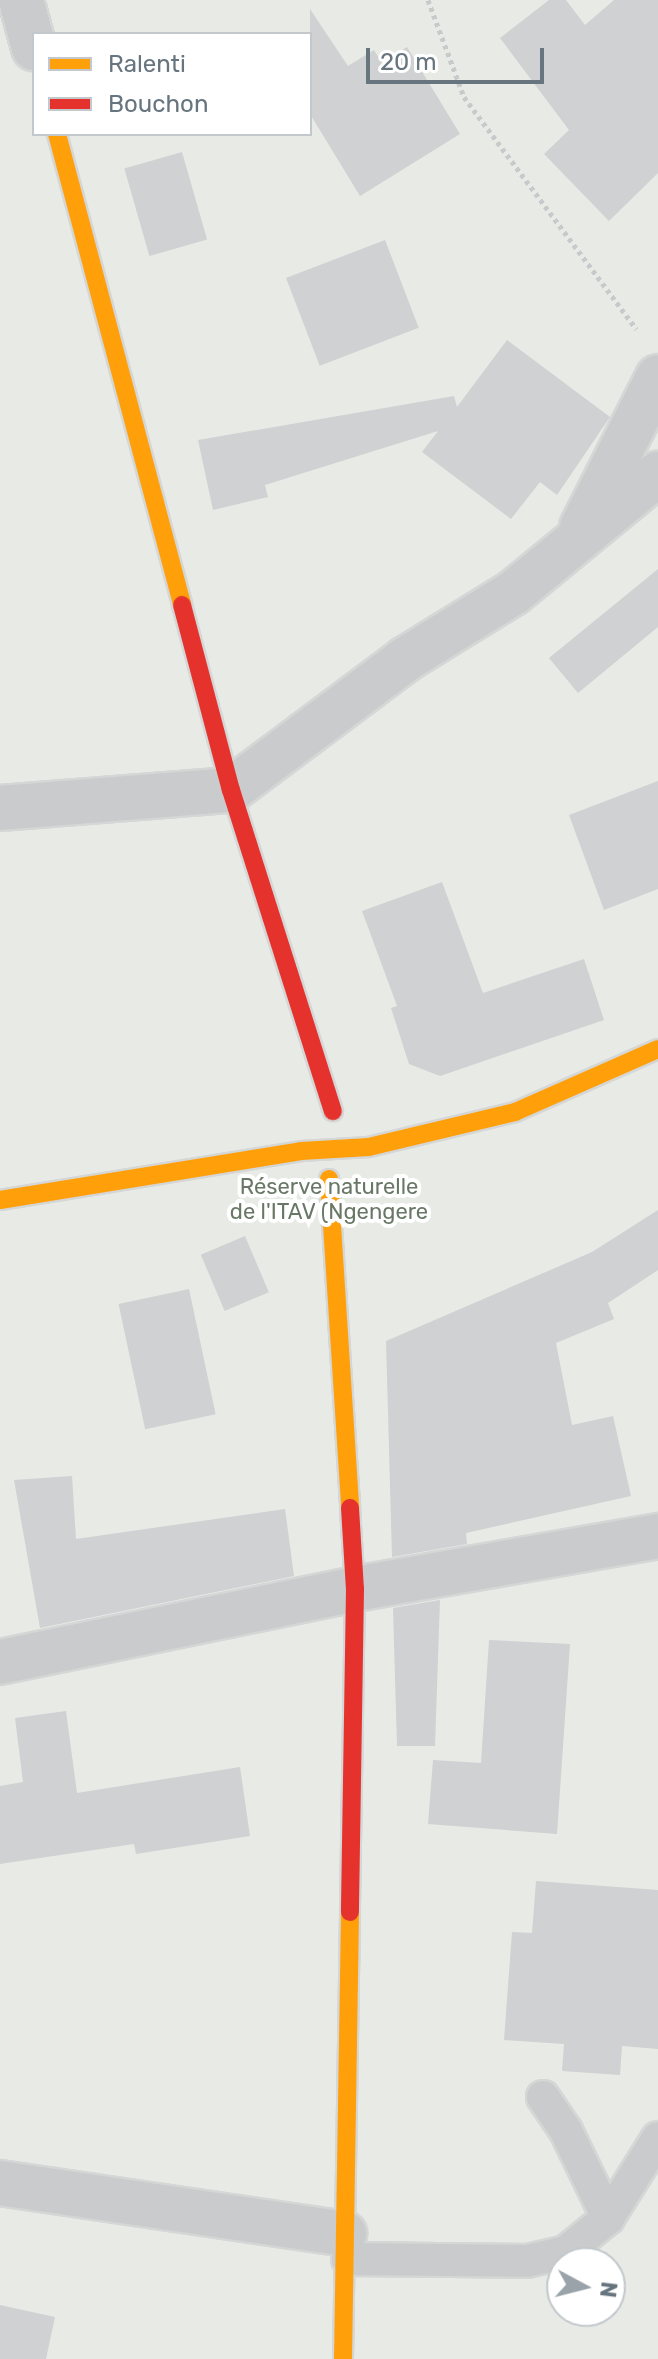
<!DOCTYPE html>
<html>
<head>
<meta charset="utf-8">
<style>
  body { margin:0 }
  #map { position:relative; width:658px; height:2359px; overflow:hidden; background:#f9f9f8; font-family:Rubik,sans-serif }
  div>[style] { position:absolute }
  .green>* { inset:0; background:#e8eae6 }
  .building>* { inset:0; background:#cfd1d2; transform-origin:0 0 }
  .path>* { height:5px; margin-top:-2.5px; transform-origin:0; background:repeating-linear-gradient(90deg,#c8c9ca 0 4px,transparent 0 8px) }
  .roads { filter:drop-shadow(2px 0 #d5d6d6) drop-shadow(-2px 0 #d5d6d6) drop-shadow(0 2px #d5d6d6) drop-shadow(0 -2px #d5d6d6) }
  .lane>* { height:32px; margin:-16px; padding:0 16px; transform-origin:16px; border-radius:16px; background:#cacbcc }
  .street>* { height:44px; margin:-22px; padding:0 22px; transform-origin:22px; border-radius:22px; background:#cacbcc }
  .slow>* { height:18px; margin:-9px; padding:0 9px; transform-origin:9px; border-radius:9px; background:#ff9f0a }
  .jam>* { height:18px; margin:-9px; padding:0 9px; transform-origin:9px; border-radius:9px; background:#e5322d }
  span { translate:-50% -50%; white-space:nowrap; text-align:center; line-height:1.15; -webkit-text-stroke:8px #fff; paint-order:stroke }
  .park-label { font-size:22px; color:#697866 }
  .legend { position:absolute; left:32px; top:32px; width:280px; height:104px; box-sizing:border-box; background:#fff; border:2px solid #c2c8cc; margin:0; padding:10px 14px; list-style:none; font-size:24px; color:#67757f }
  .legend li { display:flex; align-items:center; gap:16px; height:40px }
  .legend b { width:40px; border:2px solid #c2c8cc }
  .north { position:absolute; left:546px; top:2247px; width:80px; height:80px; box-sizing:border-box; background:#fff; border:2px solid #c2c8cc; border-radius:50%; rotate:97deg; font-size:22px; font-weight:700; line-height:32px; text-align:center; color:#67757f }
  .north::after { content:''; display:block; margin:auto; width:28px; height:36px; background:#9aa3a9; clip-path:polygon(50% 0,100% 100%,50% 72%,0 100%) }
  .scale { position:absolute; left:366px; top:48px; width:178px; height:36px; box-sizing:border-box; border:4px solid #67757f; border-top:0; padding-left:10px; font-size:24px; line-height:28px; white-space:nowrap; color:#67757f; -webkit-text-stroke:6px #fff; paint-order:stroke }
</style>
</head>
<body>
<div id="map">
  <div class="green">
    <div style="clip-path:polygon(evenodd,0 0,658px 0,658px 2359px,0 2359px,0 0,34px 34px,310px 34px,310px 134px,34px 134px,34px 34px,0 0,562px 2263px,610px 2263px,610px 2311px,562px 2311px,562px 2263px)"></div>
  </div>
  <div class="building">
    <div style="clip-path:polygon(549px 0,566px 0,585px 25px,614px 0,658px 0,658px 173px,609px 221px,544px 154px,569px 130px,500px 38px)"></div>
    <div style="clip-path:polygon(310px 9px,348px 66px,374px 50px,382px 63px,407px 47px,460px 134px,360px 196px,310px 114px)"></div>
    <div style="left:182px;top:152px;width:91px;height:60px;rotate:74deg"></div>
    <div style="left:385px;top:240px;width:94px;height:106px;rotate:69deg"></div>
    <div style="clip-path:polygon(507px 340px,610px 417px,557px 495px,540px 482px,511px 519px,422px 452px,438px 431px,265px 485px,268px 497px,213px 510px,198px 440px,454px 396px,457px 407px)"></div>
    <div style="clip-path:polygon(658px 569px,658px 627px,578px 693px,549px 658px)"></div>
    <div style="clip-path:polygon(658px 781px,658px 889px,604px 910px,569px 815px)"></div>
    <div style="clip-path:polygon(442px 882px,483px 993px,584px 959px,604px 1020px,440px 1076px,409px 1064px,391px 1008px,397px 1006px,362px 911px)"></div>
    <div style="clip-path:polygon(658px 1210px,658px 1270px,608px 1303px,614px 1319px,556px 1343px,572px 1425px,613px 1416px,631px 1496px,466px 1533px,467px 1544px,392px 1557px,386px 1341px,592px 1252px)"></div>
    <div style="left:245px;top:1236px;width:61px;height:48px;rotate:67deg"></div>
    <div style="left:189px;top:1289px;width:128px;height:72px;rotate:78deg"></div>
    <div style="clip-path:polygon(72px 1476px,76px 1539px,285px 1509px,294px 1576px,40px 1628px,14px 1480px)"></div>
    <div style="clip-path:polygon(440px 1600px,435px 1746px,397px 1746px,393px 1608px)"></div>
    <div style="clip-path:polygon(489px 1640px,570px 1644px,557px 1834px,428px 1824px,433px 1760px,481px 1763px)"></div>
    <div style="clip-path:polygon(66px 1711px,77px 1793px,240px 1767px,250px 1836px,136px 1854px,134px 1844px,0 1864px,0 1786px,23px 1782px,15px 1718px)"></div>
    <div style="clip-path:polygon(536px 1881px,658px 1890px,658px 2049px,622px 2046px,620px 2075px,562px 2071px,564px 2044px,504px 2040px,512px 1932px,532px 1933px)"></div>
    <div style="clip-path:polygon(0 2305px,55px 2317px,46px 2359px,0 2359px)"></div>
  </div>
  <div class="path">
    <div style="left:428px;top:0;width:103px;rotate:69.6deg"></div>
    <div style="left:464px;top:97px;width:289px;rotate:53.4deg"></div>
  </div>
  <div class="roads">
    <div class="lane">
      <div style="left:543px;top:2097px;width:41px;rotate:55.9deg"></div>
      <div style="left:566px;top:2131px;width:97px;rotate:64.2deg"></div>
      <div style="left:348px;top:2259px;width:179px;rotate:0.6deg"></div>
      <div style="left:527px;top:2261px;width:40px;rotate:-13deg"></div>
      <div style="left:566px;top:2252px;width:54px;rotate:-39deg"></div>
      <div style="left:608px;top:2218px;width:94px;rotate:-58deg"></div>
    </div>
    <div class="street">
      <div style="left:21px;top:0;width:50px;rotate:74.8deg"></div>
      <div style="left:582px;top:527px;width:168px;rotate:-63.1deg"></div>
      <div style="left:0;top:808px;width:232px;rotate:-4.5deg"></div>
      <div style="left:231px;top:790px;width:219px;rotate:-36.8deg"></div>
      <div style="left:406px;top:659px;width:126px;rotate:-31.7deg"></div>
      <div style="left:513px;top:593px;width:188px;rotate:-39.4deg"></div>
      <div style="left:0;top:1662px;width:362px;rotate:-11.6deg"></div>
      <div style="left:355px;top:1589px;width:308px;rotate:-9.9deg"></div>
      <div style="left:0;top:2183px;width:348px;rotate:8.4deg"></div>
    </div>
    <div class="slow">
      <div style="left:57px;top:134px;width:487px;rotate:75.1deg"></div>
      <div style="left:329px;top:1179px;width:330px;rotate:86.3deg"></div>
      <div style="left:0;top:1200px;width:305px;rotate:-9.2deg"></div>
      <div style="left:301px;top:1151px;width:68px;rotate:-3.4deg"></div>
      <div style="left:369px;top:1147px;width:150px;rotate:-13.5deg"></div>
      <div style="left:515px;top:1112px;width:156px;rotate:-23.8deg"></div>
      <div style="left:343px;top:2359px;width:447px;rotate:-89.1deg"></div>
    </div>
    <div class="jam">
      <div style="left:182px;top:605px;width:191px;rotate:75.2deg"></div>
      <div style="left:231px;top:790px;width:337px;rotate:72.4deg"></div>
      <div style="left:350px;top:1508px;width:81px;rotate:86.5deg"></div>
      <div style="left:355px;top:1589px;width:323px;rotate:90.9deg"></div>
    </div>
  </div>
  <div class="park-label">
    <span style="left:329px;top:1199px">Réserve naturelle<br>de l'ITAV (Ngengere</span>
  </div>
  <ul class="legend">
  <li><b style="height:10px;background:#ff9f0a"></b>Ralenti</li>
  <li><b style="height:10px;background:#e5322d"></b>Bouchon</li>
  </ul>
  <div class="north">N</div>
  <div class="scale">20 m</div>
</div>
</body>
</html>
